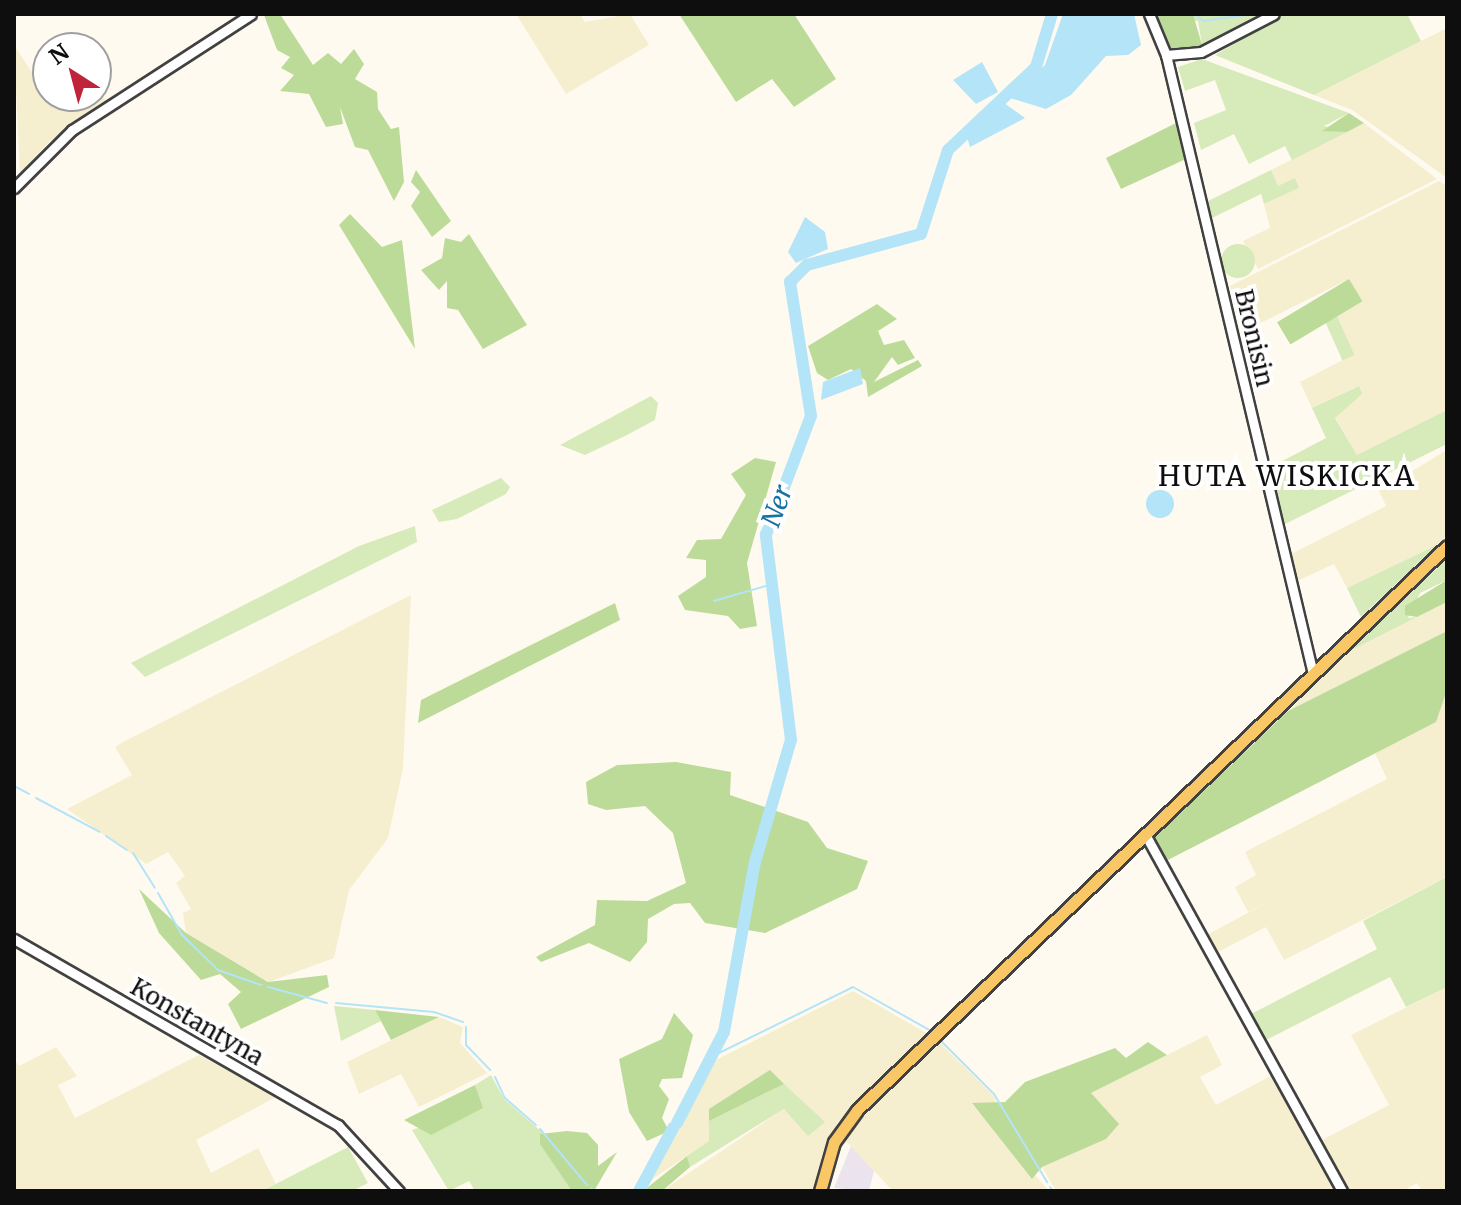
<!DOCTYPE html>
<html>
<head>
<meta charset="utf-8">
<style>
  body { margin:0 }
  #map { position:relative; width:1461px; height:1205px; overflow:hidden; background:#fffaf0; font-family:Merriweather,serif }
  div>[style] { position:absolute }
  .industrial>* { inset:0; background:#ebe3ed }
  .farmland>* { inset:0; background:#f5eecf }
  .green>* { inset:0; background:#d7eab9; transform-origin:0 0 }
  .round { border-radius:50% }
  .forest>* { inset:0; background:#bcdb98; transform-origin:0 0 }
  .water>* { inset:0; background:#b4e4f7 }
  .stream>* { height:2px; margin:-1px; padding:0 1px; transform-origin:1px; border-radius:1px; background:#b4e4f7 }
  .river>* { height:12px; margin:-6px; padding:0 6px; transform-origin:6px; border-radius:6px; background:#b4e4f7 }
  .roads { filter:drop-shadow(2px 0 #414141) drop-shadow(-2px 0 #414141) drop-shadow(0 2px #414141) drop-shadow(0 -2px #414141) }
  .minor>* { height:9px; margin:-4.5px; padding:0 4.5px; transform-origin:4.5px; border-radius:4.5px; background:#fff }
  .major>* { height:11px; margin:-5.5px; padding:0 5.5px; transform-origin:5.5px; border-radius:5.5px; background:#f9c765 }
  span { translate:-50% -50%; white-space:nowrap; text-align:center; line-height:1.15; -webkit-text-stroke:8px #fff; paint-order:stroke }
  .street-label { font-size:24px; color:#0e0e0e }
  .water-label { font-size:26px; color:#1672a2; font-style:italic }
  .quarter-label { font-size:28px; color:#0e0e0e; letter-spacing:2px }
  .frame { position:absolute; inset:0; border:16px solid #0e0e0e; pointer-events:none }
  .north { position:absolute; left:32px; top:32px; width:80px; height:80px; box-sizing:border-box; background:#fff; border:2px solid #9f9f9f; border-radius:50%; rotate:324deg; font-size:22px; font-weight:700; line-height:32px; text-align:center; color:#0e0e0e }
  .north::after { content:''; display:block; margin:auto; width:28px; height:36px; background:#c0243b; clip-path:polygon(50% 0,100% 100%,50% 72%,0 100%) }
</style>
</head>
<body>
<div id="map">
  <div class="industrial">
    <div style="clip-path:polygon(851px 1146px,874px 1171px,869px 1191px,834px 1188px)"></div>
  </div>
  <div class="farmland">
    <div style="clip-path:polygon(516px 14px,580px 14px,585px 22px,630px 14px,649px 45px,566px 94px)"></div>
    <div style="clip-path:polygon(1447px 28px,1447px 178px,1352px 110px,1314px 95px)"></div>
    <div style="clip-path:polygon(14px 45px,31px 71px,48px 60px,48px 96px,96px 96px,96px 86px,106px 101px,49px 142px,20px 174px)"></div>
    <div style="clip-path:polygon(1364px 123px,1437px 179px,1258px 269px,1243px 241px,1270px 228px,1264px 204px,1299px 188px,1278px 186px,1271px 170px)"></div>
    <div style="clip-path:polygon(1439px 181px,1447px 186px,1447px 410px,1357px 455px,1335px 417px,1358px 386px,1312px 408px,1300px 382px,1353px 355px,1336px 314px,1361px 301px,1349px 279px,1240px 333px,1230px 286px)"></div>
    <div style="clip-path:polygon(1447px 450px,1447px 536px,1437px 545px,1347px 588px,1334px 564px,1295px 582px,1291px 554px,1386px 506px,1379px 491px)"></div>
    <div style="clip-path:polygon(411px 595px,403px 768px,388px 838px,349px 890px,334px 958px,269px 982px,186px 933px,183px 913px,191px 909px,176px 883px,185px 876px,168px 852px,146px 864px,67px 809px,132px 775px,115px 747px,125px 741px)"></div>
    <div style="clip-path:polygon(1447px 602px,1447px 631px,1288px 711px,1348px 652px)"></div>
    <div style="clip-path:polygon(1447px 690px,1447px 877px,1284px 960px,1266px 927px,1216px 953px,1207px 935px,1281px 895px,1248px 912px,1235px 887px,1256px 875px,1245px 852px,1387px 779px,1375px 753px,1436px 722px)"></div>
    <div style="clip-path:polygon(1447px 987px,1447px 1191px,1422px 1191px,1417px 1183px,1403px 1191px,1346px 1191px,1322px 1140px,1389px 1105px,1351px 1035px)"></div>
    <div style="clip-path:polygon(853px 991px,928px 1034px,837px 1123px,814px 1191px,662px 1191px,784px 1109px,770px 1071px,709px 1141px,648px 1182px,716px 1060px)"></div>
    <div style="clip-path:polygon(439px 1017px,463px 1027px,460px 1043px,487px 1073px,419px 1107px,401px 1074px,359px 1094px,347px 1062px)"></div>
    <div style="clip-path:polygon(1207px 1035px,1222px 1065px,1200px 1077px,1216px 1105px,1276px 1073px,1333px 1191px,1056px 1191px,1042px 1167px,1106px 1139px,1091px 1093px)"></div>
    <div style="clip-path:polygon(937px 1040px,993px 1095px,997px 1103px,972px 1104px,1049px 1191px,893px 1191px,843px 1138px)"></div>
    <div style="clip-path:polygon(56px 1047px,77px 1076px,58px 1085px,75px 1118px,199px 1055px,276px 1097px,196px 1140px,211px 1173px,258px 1148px,276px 1184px,262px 1191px,14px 1191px,14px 1058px,19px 1066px)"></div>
  </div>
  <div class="green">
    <div style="clip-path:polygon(1155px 14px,1259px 14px,1202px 45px,1198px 21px)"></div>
    <div style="clip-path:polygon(1285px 14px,1407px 14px,1421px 41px,1314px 95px,1215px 55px)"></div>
    <div style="clip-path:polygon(1202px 59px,1349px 113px,1324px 126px,1347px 132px,1292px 160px,1285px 146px,1249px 164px,1234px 134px,1201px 150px,1194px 123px,1226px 110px,1215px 80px,1185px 91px,1178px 67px)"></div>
    <div style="clip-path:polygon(1271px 170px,1278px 186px,1295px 178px,1299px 188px,1264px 204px,1261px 194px,1212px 218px,1208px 201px)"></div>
    <div class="round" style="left:1221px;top:244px;width:34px;height:34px"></div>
    <div style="left:1336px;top:314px;width:45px;height:13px;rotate:66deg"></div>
    <div style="clip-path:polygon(1359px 386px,1362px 394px,1335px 418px,1357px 455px,1447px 410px,1447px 444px,1283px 525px,1269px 468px,1326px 438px,1312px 408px)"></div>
    <div style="clip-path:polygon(651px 396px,658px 403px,655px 420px,625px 436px,585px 455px,560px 445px)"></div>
    <div style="clip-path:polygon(501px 478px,510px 487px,506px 494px,457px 519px,439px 522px,432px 510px)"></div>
    <div style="clip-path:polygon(415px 526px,417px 542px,145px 677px,131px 663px,359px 546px)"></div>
    <div style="clip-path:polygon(1437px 545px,1361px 617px,1347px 588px)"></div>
    <div style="clip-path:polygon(1447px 559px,1447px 580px,1420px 593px,1408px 618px,1417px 617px,1348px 652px)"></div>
    <div style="clip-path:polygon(1447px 877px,1447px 987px,1406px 1007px,1390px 977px,1264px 1041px,1249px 1015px,1377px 949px,1363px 921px)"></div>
    <div style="clip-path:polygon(334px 1006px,375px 1010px,381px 1021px,341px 1041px)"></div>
    <div style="clip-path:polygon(491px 1075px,504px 1099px,543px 1133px,572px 1191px,475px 1191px,469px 1181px,449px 1191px,412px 1130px,482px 1108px,475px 1085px)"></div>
    <div style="clip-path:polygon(784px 1084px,825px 1122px,808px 1136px,784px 1109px,690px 1167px,687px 1156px,709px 1141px,709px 1121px)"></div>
    <div style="clip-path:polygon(348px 1147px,368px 1183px,352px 1191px,262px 1191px)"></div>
  </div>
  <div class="forest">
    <div style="clip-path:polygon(280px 14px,313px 65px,328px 53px,341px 64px,354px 49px,364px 64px,355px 79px,377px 92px,378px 109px,391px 129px,399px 127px,404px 182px,394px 201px,368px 150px,355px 147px,340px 107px,343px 124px,326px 127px,309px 94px,280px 91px,294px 75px,281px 68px,290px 57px,277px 50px,264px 15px)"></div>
    <div style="clip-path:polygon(679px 14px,794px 14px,836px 79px,794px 107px,772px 79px,736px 102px)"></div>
    <div style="clip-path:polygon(1155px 14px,1193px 14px,1202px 45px,1176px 54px,1166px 48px)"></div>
    <div style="clip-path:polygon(1349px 113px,1364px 123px,1347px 132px,1322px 131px)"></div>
    <div style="clip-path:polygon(1178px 122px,1188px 158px,1121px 189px,1106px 158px)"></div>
    <div style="clip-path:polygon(416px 170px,451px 221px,432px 237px,411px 206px,420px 192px,411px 182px)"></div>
    <div style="clip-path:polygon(350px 214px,382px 247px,402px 240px,415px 349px,339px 225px)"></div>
    <div style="clip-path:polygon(469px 234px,527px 325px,483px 349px,458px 310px,447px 308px,447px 281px,439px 290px,421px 270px,442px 258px,445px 238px,461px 242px)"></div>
    <div style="left:1349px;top:279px;width:26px;height:84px;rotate:59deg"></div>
    <div style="clip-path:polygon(877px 304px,897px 319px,878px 331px,884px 345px,904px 340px,915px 358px,898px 365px,892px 357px,874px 382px,918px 360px,922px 366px,868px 397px,866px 381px,851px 369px,828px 380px,817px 373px,808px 346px)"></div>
    <div style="clip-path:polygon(755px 458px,776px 462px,747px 563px,757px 626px,740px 629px,728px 616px,685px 610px,678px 596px,706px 577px,706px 560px,686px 558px,697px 540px,721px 539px,746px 495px,731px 474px)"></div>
    <div style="clip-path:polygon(1447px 580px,1447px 602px,1417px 617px,1405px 615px,1405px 606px)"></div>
    <div style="clip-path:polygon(615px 603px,620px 620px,418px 723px,421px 700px)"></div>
    <div style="clip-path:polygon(1447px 631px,1447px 690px,1436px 722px,1164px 862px,1153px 839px,1288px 711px)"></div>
    <div style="clip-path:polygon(676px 762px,731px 772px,730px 795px,808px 822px,827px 848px,868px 861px,857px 889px,765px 933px,705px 923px,690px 903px,674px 904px,648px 919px,647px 942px,630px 962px,589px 943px,541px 962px,536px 957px,595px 925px,597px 900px,647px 901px,686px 883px,673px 833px,645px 806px,606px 810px,588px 804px,586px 782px,617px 765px)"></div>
    <div style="clip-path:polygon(139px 889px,186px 933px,268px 982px,327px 975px,329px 987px,241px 1029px,228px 1004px,241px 992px,220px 974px,201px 980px,159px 933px)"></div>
    <div style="clip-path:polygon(375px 1010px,439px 1017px,391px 1040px)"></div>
    <div style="clip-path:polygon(674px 1013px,693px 1035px,682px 1078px,662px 1079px,659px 1086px,669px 1099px,662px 1118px,669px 1131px,647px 1141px,629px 1112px,619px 1059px,662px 1039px)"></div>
    <div style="clip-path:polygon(1148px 1042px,1167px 1055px,1091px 1093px,1119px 1124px,1106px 1139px,1042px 1167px,1032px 1179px,972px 1103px,1005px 1102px,1025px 1082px,1115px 1048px,1126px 1058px)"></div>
    <div style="clip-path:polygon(770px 1070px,784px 1084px,709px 1121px,709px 1109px)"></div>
    <div style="clip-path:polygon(475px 1085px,483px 1108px,431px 1135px,404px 1120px)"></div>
    <div style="clip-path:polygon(567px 1131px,587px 1133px,598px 1145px,598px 1166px,617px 1152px,594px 1191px,572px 1191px,540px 1144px,540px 1134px)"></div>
    <div style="clip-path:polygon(687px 1156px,690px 1167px,662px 1191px,643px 1191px)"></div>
  </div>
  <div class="water">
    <div style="clip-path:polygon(1063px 14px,1134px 14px,1141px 45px,1128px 55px,1106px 56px,1071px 95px,1046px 109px,1010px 98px,1045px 65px)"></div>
    <div style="clip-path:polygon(982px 62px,998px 92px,976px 104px,953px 80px)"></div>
    <div style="clip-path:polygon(1004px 103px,1025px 118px,970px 147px,967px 137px)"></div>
    <div style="clip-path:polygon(805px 217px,825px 232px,828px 249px,796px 263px,788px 252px)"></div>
    <div style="clip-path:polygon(860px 368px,863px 384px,821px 400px,823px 382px)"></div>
    <div class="round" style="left:1146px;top:490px;width:28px;height:28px"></div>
  </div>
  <div class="stream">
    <div style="left:1195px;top:14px;width:11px;rotate:41deg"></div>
    <div style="left:1203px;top:21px;width:49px;rotate:-8.3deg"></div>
    <div style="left:714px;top:601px;width:57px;rotate:-16.2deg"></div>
    <div style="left:14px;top:786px;width:17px;rotate:28deg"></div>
    <div style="left:36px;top:798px;width:72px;rotate:28deg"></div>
    <div style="left:106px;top:836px;width:25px;rotate:34deg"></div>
    <div style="left:133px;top:853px;width:41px;rotate:57.8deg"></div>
    <div style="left:158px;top:893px;width:48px;rotate:60.3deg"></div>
    <div style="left:182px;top:935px;width:50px;rotate:44.2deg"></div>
    <div style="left:218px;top:970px;width:46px;rotate:19.2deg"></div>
    <div style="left:268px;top:987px;width:61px;rotate:15.2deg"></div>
    <div style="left:336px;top:1003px;width:98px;rotate:5.2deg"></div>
    <div style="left:434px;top:1012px;width:31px;rotate:19deg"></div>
    <div style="left:466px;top:1027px;width:18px;rotate:90deg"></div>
    <div style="left:466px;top:1045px;width:35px;rotate:46deg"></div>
    <div style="left:939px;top:1039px;width:78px;rotate:45deg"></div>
    <div style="left:994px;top:1094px;width:103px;rotate:58.9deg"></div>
    <div style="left:715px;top:1055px;width:154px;rotate:-26.2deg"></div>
    <div style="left:853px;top:987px;width:90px;rotate:29.4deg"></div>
    <div style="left:495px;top:1077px;width:23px;rotate:65deg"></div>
    <div style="left:505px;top:1098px;width:41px;rotate:41.1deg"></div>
    <div style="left:540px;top:1129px;width:73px;rotate:50deg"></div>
    <div style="left:1050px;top:1187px;width:5px;rotate:53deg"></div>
    <div style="left:591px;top:1188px;width:4px;rotate:45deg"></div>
  </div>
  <div class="river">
    <div style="left:677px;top:1123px;width:102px;rotate:-62.7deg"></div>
    <div style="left:724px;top:1032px;width:173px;rotate:-79.7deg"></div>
    <div style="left:755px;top:862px;width:127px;rotate:-73.6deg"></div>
    <div style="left:791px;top:740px;width:207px;rotate:-97deg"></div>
    <div style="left:766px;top:535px;width:127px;rotate:-69.3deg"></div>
    <div style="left:811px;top:416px;width:136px;rotate:-98.9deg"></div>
    <div style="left:790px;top:282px;width:24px;rotate:-45deg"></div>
    <div style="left:807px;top:265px;width:118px;rotate:-15.2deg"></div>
    <div style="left:921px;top:234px;width:88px;rotate:-72.2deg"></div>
    <div style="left:948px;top:150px;width:121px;rotate:-43.3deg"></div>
    <div style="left:1036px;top:67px;width:55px;rotate:-73.2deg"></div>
    <div style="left:639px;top:1191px;width:72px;rotate:-61.6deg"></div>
  </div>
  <div class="roads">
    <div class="minor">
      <div style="left:1149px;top:14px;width:44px;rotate:67.5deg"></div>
      <div style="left:1166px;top:55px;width:636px;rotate:76.64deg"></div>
      <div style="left:1166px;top:55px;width:35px;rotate:-5deg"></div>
      <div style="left:1201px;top:52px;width:82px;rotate:-27.5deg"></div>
      <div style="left:14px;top:188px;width:82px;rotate:-45deg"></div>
      <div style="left:72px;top:130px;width:213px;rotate:-32.9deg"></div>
      <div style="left:1145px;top:834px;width:408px;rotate:61.1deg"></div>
      <div style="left:14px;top:939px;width:374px;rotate:29.9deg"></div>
      <div style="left:338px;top:1125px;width:90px;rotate:47.3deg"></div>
    </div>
    <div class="major">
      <div style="left:820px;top:1191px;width:51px;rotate:-74.1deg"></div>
      <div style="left:834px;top:1142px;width:39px;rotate:-54deg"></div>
      <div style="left:857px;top:1110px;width:816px;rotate:-43.71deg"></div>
    </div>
  </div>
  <div class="street-label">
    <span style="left:1254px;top:338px;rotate:77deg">Bronisin</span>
    <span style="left:197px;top:1022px;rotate:30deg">Konstantyna</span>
  </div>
  <div class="water-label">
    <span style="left:777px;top:506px;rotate:-70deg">Ner</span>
  </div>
  <div class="quarter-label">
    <span style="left:1287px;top:476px">HUTA WISKICKA</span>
  </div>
  <div class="frame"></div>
  <div class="north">N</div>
</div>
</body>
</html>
